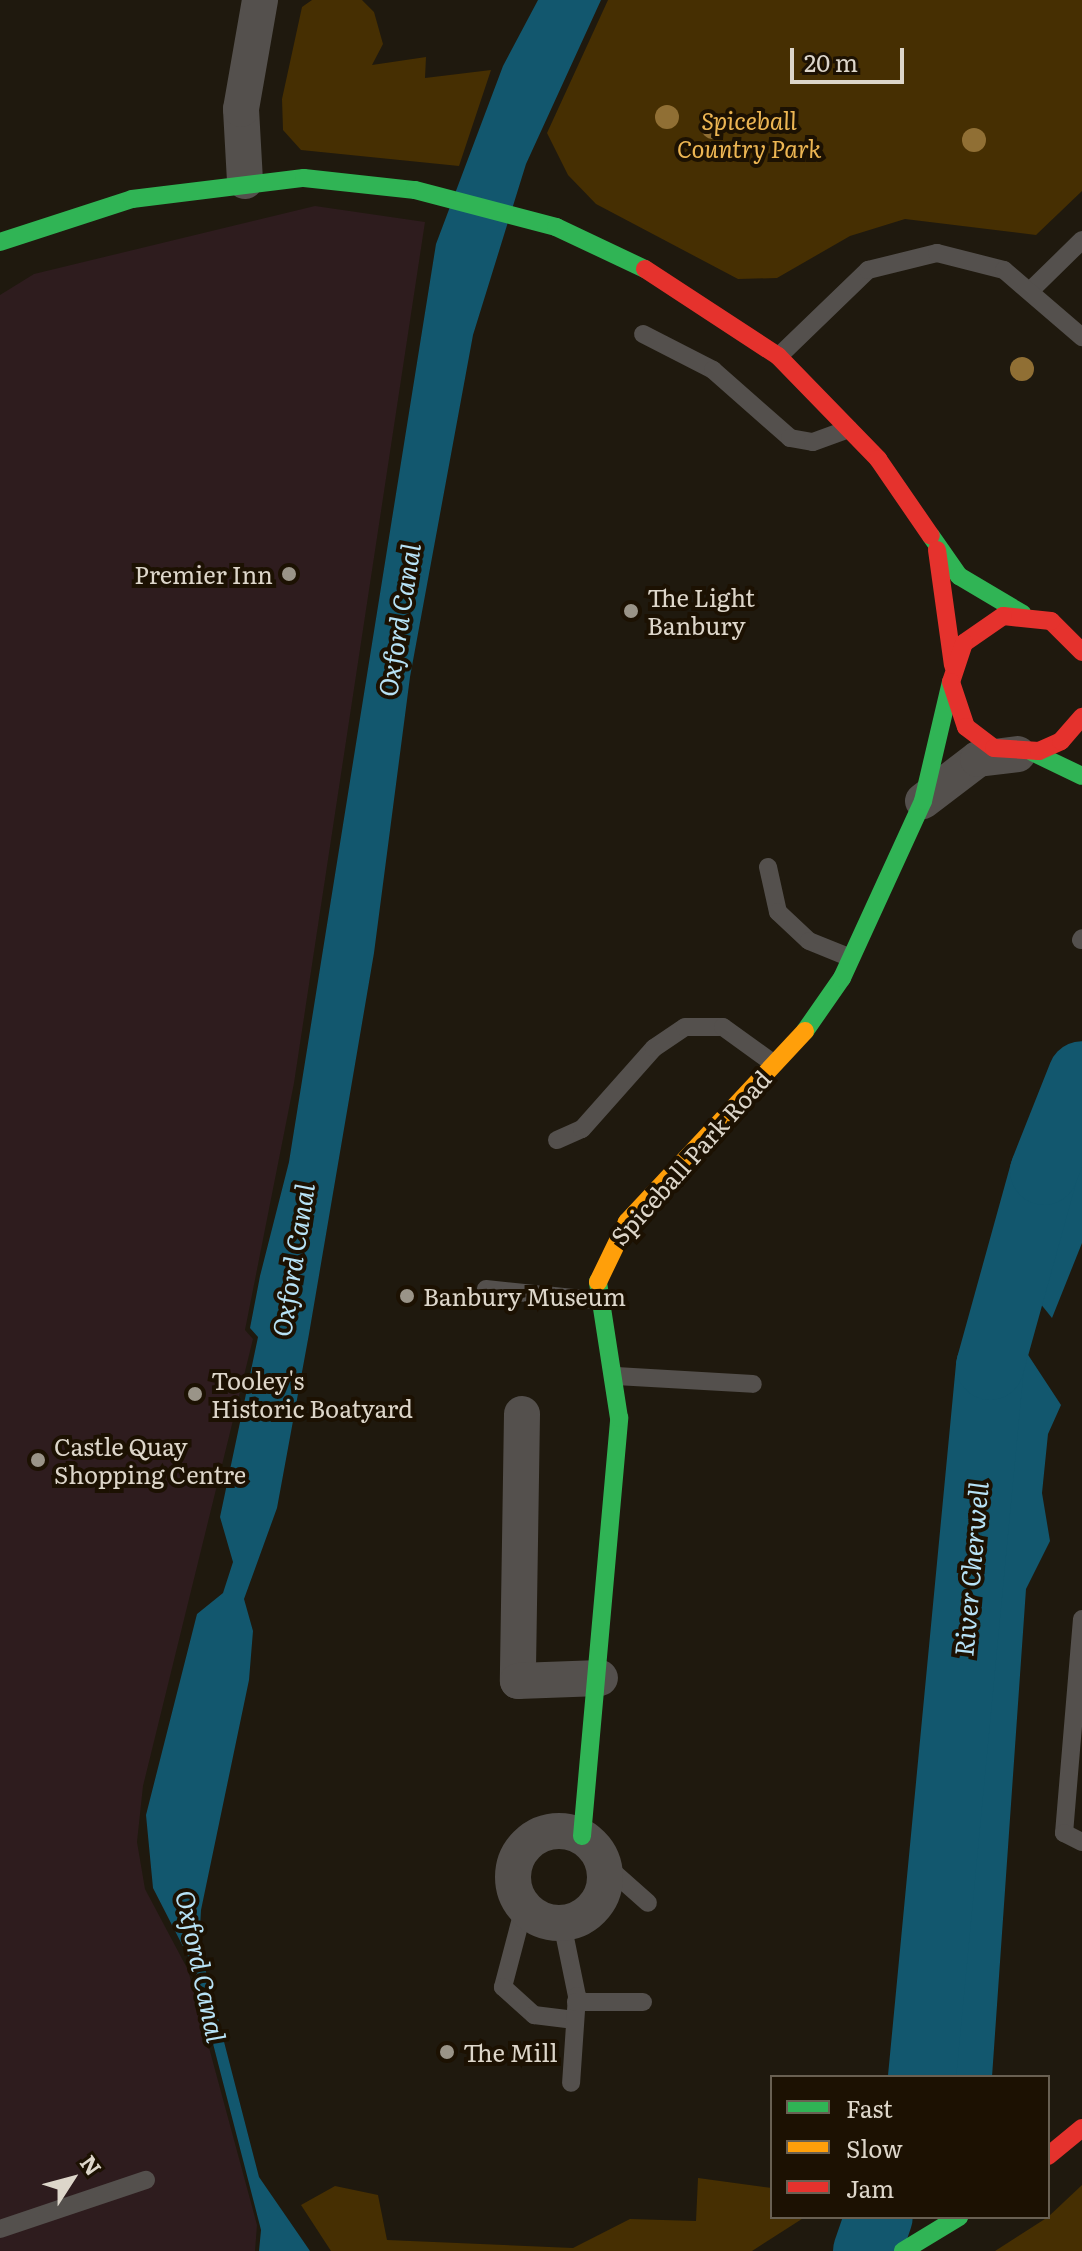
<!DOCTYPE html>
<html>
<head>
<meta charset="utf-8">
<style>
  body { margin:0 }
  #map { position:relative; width:1082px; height:2251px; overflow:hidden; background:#1f190e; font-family:Literata,serif }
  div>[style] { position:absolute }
  .commercial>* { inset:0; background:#2e1c1e }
  .green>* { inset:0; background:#462f02 }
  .water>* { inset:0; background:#12576e }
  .river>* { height:68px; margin:-34px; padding:0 34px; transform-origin:34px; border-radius:34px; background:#12576e }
  .lane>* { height:18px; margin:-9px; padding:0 9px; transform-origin:9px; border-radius:9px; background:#54504d }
  .street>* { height:36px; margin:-18px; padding:0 18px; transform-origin:18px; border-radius:18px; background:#54504d }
  .street>.ring { margin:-18px; padding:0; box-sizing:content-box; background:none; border:36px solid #54504d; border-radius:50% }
  .fast>* { height:18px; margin:-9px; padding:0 9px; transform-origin:9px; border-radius:9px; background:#30b455 }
  .slow>* { height:18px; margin:-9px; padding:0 9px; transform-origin:9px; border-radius:9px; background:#ff9f0a }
  .jam>* { height:18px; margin:-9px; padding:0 9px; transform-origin:9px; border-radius:9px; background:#e5322d }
  .trees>* { width:24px; height:24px; margin:-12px; border-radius:50%; background:#906f34 }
  .dots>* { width:22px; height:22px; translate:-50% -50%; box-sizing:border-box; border:4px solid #1c1102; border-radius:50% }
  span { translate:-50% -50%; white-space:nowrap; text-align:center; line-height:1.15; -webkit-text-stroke:8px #1c1102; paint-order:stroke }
  .park-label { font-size:24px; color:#edb653; font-style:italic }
  .poi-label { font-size:24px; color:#ddd6ca }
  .right { translate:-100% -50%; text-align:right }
  .left { translate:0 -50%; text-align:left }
  .street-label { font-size:24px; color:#ddd6ca }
  .water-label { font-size:26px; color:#b7e2f6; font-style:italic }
  .legend { position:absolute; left:770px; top:2075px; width:280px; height:144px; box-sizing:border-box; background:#1c1102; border:2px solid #696052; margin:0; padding:10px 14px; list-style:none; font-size:24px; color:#ddd6ca }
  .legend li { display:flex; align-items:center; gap:16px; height:40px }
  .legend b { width:40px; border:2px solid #696052 }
  .north { position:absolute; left:32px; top:2139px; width:80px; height:80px; -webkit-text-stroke:6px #1c1102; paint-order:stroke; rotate:54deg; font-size:22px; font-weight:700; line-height:32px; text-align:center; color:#ddd6ca }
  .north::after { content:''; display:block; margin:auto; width:28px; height:36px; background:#ddd6ca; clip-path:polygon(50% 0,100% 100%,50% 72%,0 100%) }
  .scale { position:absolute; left:790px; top:48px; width:114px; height:36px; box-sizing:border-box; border:4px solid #ddd6ca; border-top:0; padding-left:10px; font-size:24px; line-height:28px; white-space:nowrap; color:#ddd6ca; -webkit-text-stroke:6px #1c1102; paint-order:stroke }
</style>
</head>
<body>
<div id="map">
  <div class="commercial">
    <div style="clip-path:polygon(315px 206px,425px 222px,294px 1083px,245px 1330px,253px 1339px,143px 1786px,137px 1842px,145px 1889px,188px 1970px,257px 2225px,255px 2251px,0 2251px,0 295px,34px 274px)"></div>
  </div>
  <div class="green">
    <div style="clip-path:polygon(312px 0,362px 0,374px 12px,383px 44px,372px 65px,426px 57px,425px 78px,491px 70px,459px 166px,301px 150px,283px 130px,282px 99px,302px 7px)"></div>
    <div style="clip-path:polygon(608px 0,1082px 0,1082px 191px,1036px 235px,905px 219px,850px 236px,777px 278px,738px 279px,596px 204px,568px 175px,547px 133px)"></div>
    <div style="clip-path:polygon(698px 2178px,772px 2188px,772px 2217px,805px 2217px,752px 2251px,331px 2251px,301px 2205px,335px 2186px,378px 2195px,387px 2240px,573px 2248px,630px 2219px,696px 2221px)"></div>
    <div style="clip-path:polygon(1082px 2185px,1082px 2251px,995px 2251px,1048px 2217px)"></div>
  </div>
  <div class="water">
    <div style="clip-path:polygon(538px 0,601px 0,526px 164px,473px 335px,410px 677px,374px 953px,309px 1334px,277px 1508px,244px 1599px,253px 1631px,249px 1680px,201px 1910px,199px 1945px,259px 2177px,310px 2251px,259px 2251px,261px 2230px,193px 1966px,153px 1888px,146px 1815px,197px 1614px,223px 1593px,233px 1562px,220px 1517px,258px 1337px,250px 1328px,260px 1276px,289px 1162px,436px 244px,503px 66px)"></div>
    <div style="clip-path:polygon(1082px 1097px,1082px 1243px,1052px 1318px,1023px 1282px)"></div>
    <div style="clip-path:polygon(1011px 1329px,1061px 1405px,1048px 1434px,1042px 1493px,1050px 1541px,1026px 1589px,992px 2077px,938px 2077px,991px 1437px)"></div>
  </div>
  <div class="river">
    <div style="left:922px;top:2077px;width:714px;rotate:-84.54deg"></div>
    <div style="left:990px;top:1366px;width:202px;rotate:-74.5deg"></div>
    <div style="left:1044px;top:1171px;width:103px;rotate:-68.4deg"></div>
    <div style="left:867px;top:2251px;width:36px;rotate:-71deg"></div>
  </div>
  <div class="lane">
    <div style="left:1032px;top:289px;width:70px;rotate:-44.4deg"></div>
    <div style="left:643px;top:334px;width:79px;rotate:27.2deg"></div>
    <div style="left:713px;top:370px;width:103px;rotate:41.4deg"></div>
    <div style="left:790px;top:438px;width:23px;rotate:10deg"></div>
    <div style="left:813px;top:442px;width:38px;rotate:-20deg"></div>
    <div style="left:779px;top:356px;width:124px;rotate:-44deg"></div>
    <div style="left:868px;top:270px;width:71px;rotate:-13.8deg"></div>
    <div style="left:937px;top:253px;width:69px;rotate:14.2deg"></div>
    <div style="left:1004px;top:270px;width:103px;rotate:40.7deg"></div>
    <div style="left:768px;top:867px;width:46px;rotate:77.5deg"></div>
    <div style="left:778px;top:912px;width:42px;rotate:43.1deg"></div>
    <div style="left:809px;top:941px;width:45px;rotate:22deg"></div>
    <div style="left:1081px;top:940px;width:2px;rotate:-63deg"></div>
    <div style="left:557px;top:1140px;width:27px;rotate:-24deg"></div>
    <div style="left:582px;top:1129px;width:108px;rotate:-48.4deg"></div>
    <div style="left:654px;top:1048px;width:37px;rotate:-34deg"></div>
    <div style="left:685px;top:1027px;width:38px"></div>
    <div style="left:723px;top:1027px;width:62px;rotate:35.8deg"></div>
    <div style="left:486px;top:1289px;width:110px;rotate:5.8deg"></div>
    <div style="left:616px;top:1376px;width:137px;rotate:3.3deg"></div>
    <div style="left:1082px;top:1619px;width:215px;rotate:94.8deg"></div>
    <div style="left:1064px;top:1833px;width:20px;rotate:27deg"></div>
    <div style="left:603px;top:1863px;width:60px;rotate:41.6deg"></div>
    <div style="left:524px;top:1907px;width:83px;rotate:104.7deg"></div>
    <div style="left:503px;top:1987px;width:42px;rotate:42.1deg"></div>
    <div style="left:534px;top:2015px;width:41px;rotate:7deg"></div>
    <div style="left:562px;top:1923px;width:75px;rotate:78.4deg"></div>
    <div style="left:577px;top:1996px;width:87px;rotate:93.9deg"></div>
    <div style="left:576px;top:2002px;width:67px"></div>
    <div style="left:0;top:2229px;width:154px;rotate:-18.6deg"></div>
  </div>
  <div class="street">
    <div style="left:245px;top:181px;width:72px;rotate:-93.2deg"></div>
    <div style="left:241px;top:109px;width:111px;rotate:-80.1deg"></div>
    <div style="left:923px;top:801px;width:69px;rotate:-37.4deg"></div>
    <div style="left:978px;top:759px;width:40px;rotate:-7.1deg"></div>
    <div style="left:522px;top:1414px;width:267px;rotate:90.9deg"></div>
    <div style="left:518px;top:1681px;width:82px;rotate:-2.1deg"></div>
    <div class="ring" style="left:513px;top:1831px;width:56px;height:56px"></div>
  </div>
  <div class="fast">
    <div style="left:0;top:242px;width:139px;rotate:-18deg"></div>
    <div style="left:132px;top:199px;width:173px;rotate:-7deg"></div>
    <div style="left:304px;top:178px;width:112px;rotate:6.2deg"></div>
    <div style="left:415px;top:190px;width:146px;rotate:14.7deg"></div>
    <div style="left:556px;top:227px;width:98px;rotate:25.3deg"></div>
    <div style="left:931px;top:536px;width:49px;rotate:55deg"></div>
    <div style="left:959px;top:576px;width:74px;rotate:30.7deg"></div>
    <div style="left:1032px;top:752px;width:55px;rotate:25.6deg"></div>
    <div style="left:805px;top:1031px;width:65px;rotate:-55.1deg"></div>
    <div style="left:842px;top:978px;width:195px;rotate:-65.4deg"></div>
    <div style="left:923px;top:801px;width:122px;rotate:-76.8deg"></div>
    <div style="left:582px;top:1836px;width:420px;rotate:-84.9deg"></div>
    <div style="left:619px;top:1418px;width:138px;rotate:-98.8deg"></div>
    <div style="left:903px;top:2251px;width:66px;rotate:-31.3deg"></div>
  </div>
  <div class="slow">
    <div style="left:598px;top:1282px;width:67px;rotate:-64.2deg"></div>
    <div style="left:627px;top:1222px;width:261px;rotate:-47deg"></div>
  </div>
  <div class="jam">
    <div style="left:645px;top:269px;width:159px;rotate:33.2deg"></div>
    <div style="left:778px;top:356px;width:144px;rotate:45.8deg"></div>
    <div style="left:878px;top:459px;width:93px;rotate:55.5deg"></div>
    <div style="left:937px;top:550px;width:116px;rotate:82.1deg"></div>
    <div style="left:1082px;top:652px;width:44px;rotate:-135deg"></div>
    <div style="left:1051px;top:621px;width:48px;rotate:-174.1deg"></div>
    <div style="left:1003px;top:616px;width:47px;rotate:145.3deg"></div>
    <div style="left:964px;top:643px;width:41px;rotate:108.4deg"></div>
    <div style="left:951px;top:682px;width:47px;rotate:71.6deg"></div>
    <div style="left:966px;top:727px;width:35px;rotate:37deg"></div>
    <div style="left:994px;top:748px;width:45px;rotate:3.8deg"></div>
    <div style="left:1039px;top:751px;width:24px;rotate:-24deg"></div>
    <div style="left:1061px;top:741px;width:32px;rotate:-49deg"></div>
    <div style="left:1048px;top:2156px;width:44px;rotate:-39.5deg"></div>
  </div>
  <div class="trees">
    <div style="left:667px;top:117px"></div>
    <div style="left:713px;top:127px"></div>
    <div style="left:974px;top:140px"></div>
    <div style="left:1022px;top:369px"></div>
  </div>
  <div class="dots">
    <div style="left:289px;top:574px;background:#9a9488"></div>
    <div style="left:631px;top:611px;background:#9a9488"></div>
    <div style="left:407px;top:1296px;background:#9a9488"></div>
    <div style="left:195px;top:1394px;background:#9a9488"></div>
    <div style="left:38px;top:1460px;background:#9a9488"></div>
    <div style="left:447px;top:2052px;background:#9a9488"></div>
  </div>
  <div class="park-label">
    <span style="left:749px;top:134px">Spiceball<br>Country Park</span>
  </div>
  <div class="poi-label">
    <span class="right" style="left:273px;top:574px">Premier Inn</span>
    <span class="left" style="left:647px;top:611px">The Light<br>Banbury</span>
    <span class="left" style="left:423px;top:1296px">Banbury Museum</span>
    <span class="left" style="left:211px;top:1394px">Tooley's<br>Historic Boatyard</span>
    <span class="left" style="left:54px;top:1460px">Castle Quay<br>Shopping Centre</span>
    <span class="left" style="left:463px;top:2052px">The Mill</span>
  </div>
  <div class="street-label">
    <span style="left:690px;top:1157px;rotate:-48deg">Spiceball Park Road</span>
  </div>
  <div class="water-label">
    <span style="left:398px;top:620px;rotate:-81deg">Oxford Canal</span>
    <span style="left:292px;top:1260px;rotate:-81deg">Oxford Canal</span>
    <span style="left:970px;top:1569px;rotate:-85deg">River Cherwell</span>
    <span style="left:202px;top:1966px;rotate:78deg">Oxford Canal</span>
  </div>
  <ul class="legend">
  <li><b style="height:10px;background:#30b455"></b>Fast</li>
  <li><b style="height:10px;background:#ff9f0a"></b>Slow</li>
  <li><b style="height:10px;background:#e5322d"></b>Jam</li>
  </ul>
  <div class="north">N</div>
  <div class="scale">20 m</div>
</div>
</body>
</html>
